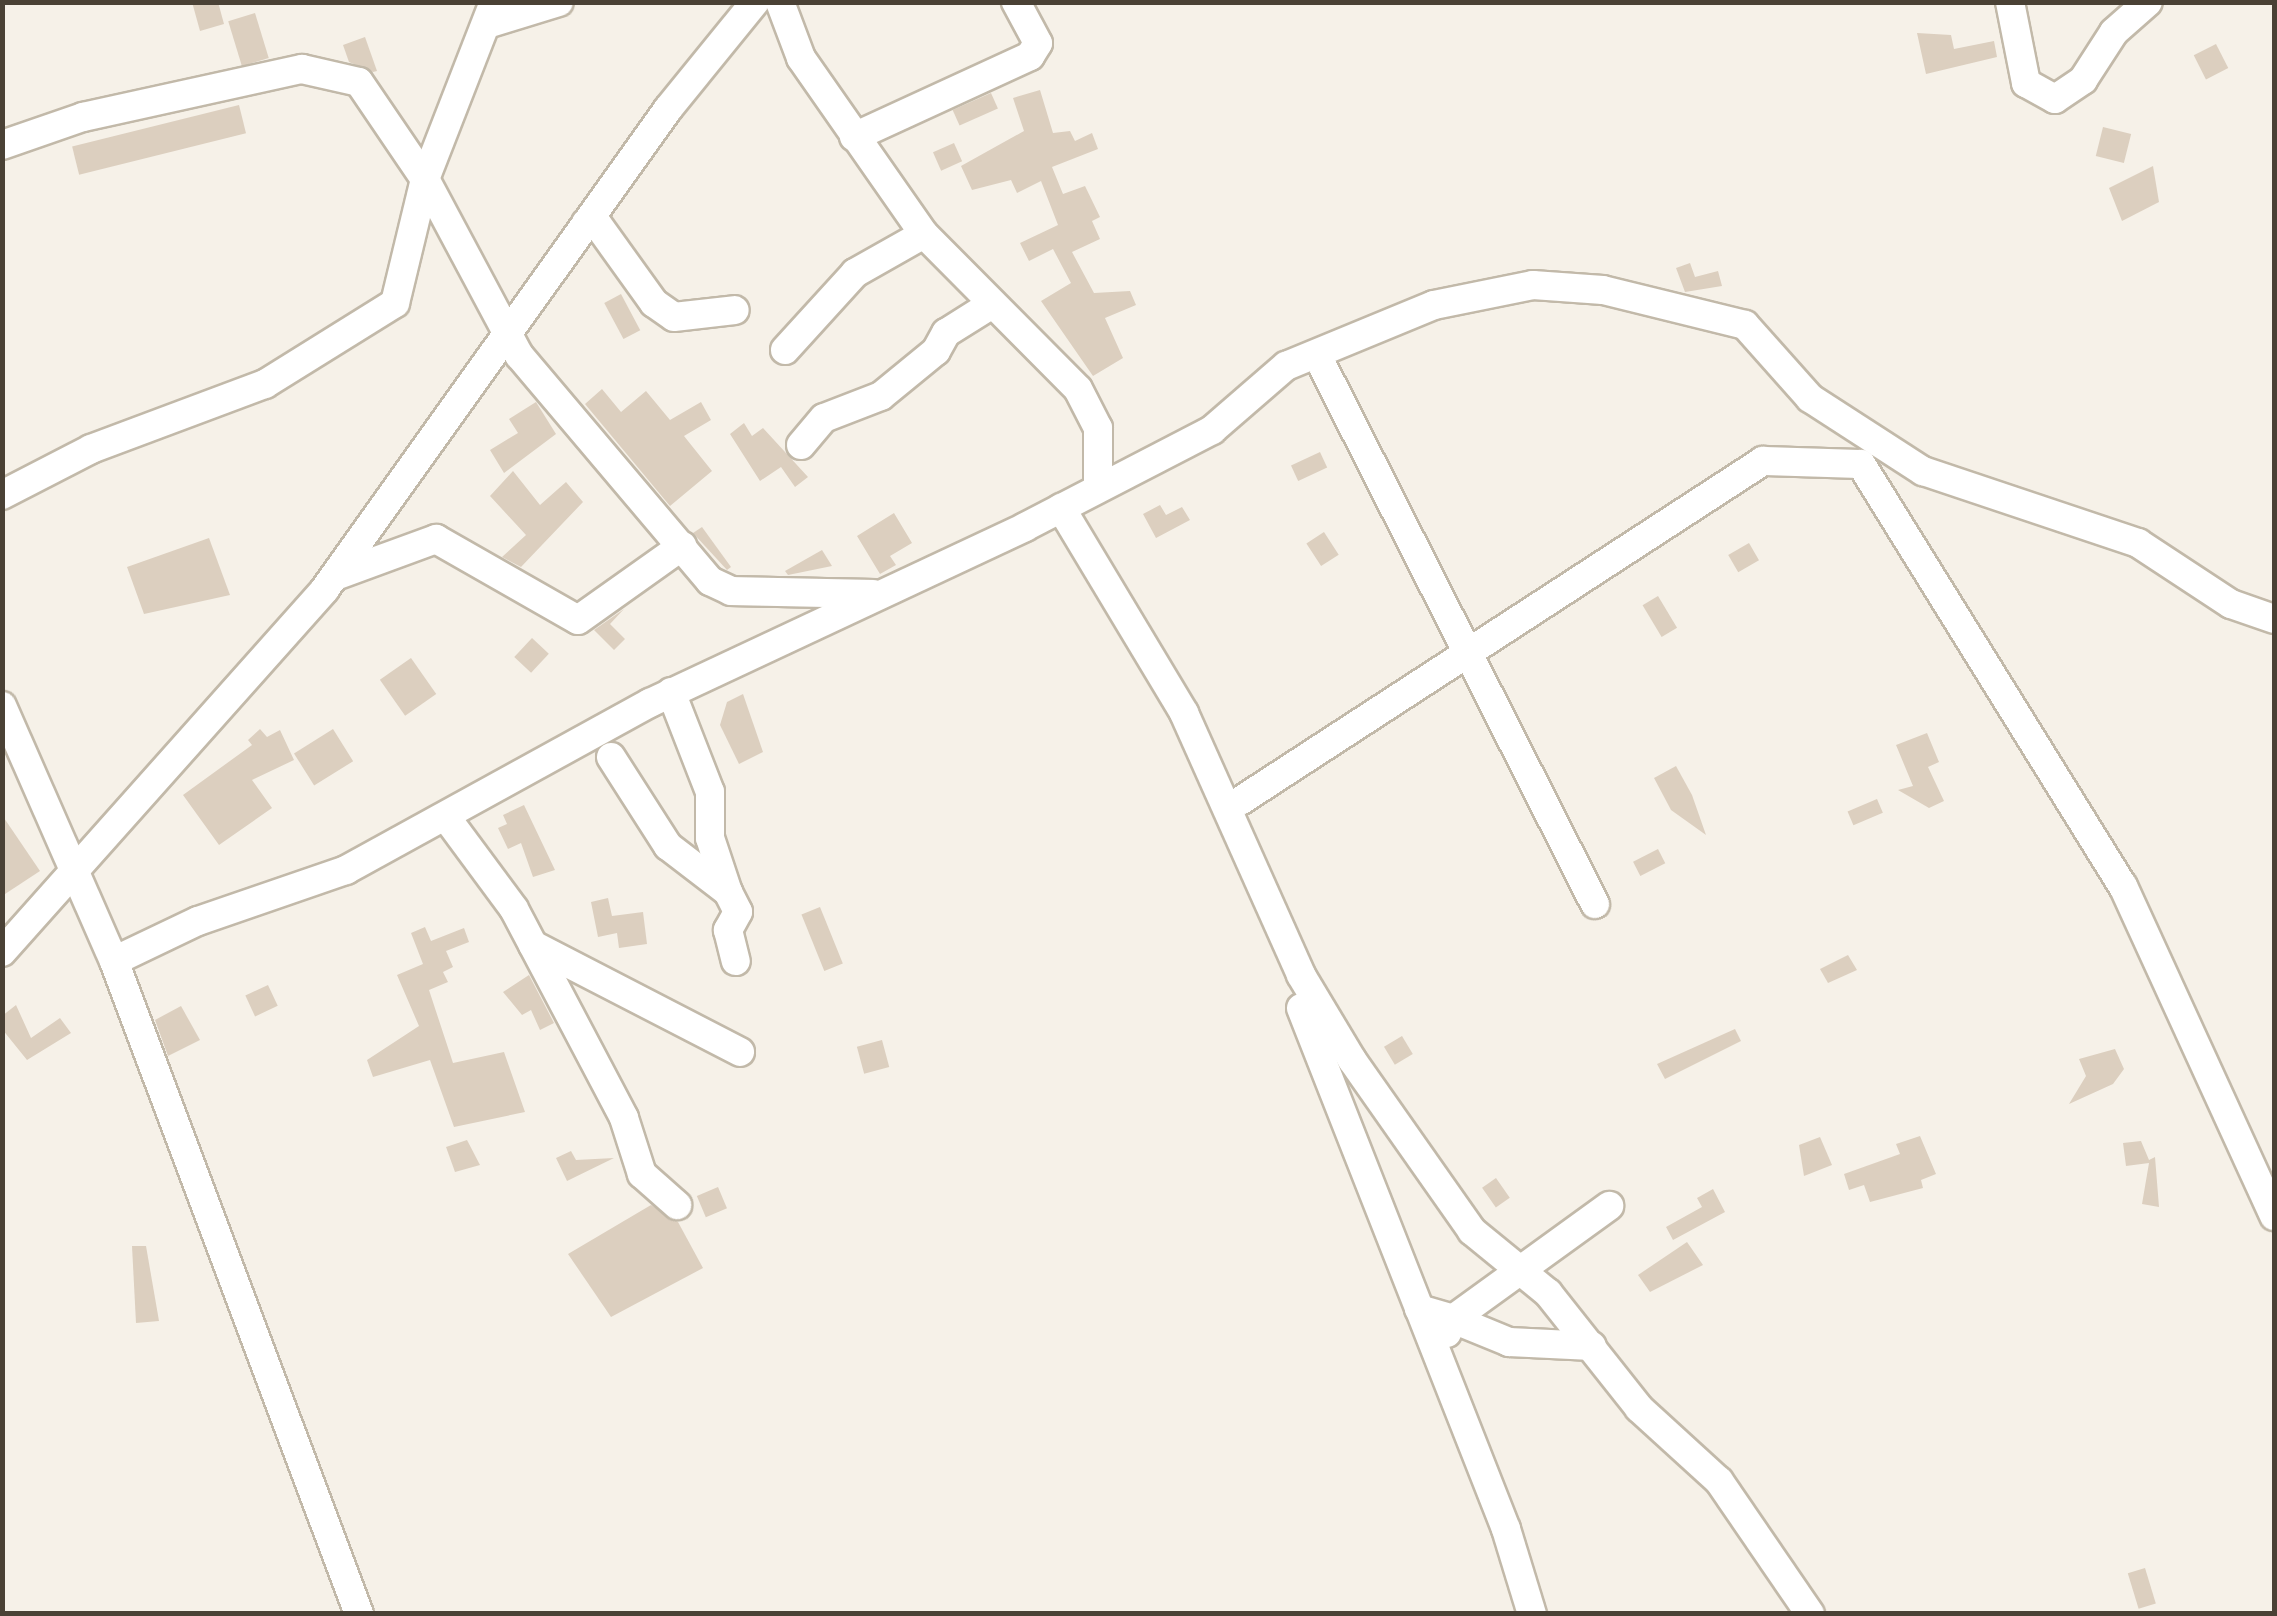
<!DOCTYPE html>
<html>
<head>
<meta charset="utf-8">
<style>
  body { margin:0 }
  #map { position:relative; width:2277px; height:1616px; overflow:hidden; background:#f6f1e8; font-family:"Work Sans",sans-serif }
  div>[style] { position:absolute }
  .building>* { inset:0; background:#dccfbf; transform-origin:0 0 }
  .roads { filter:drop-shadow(2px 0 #c2b9a9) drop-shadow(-2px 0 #c2b9a9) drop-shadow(0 2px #c2b9a9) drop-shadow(0 -2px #c2b9a9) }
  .minor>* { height:28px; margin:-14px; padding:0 14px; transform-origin:14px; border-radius:14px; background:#fff }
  span { translate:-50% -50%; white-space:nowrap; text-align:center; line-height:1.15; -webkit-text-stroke:9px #fff; paint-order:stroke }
  .frame { position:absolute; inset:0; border:5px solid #4a4135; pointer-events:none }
</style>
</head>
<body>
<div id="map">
  <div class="building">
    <div style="clip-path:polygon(192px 2px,218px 2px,224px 24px,200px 31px)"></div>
    <div style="left:255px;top:13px;width:47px;height:28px;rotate:73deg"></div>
    <div style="clip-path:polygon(1917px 33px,1951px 35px,1954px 49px,1994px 41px,1997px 57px,1926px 74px)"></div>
    <div style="clip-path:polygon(365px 37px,377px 71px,373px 72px,349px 62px,343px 45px)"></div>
    <div style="left:2216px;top:44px;width:27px;height:25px;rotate:63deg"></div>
    <div style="clip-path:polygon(1040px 90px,1053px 133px,1070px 131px,1075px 141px,1092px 133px,1098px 149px,1052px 167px,1063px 194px,1085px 186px,1100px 217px,1092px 221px,1100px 239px,1072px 252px,1094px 293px,1130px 291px,1136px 305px,1105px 318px,1123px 358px,1093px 376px,1041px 301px,1071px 283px,1053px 249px,1029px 261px,1020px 243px,1058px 225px,1041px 181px,1017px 193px,1011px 180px,972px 190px,961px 166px,1024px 131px,1013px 98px)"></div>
    <div style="left:991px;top:93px;width:17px;height:42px;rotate:66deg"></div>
    <div style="left:239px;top:105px;width:29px;height:172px;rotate:76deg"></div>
    <div style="left:2103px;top:127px;width:29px;height:30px;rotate:14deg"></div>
    <div style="left:954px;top:143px;width:20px;height:23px;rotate:66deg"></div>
    <div style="clip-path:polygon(2153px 166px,2159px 202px,2122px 221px,2109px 188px)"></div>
    <div style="clip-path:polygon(1690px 263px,1695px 277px,1718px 271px,1722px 286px,1685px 292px,1676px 268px)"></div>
    <div style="left:621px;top:294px;width:41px;height:19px;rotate:62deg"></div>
    <div style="clip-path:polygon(602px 389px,621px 412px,646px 391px,670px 420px,701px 402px,711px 420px,684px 436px,712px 471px,670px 506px,585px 404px)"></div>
    <div style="clip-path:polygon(536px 402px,556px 434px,504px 473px,490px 450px,518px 433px,509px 419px)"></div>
    <div style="clip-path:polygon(744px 423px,752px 436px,763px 428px,808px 477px,795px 487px,781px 467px,760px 481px,730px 434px)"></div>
    <div style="left:1320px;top:452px;width:17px;height:32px;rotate:65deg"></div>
    <div style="clip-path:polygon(513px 471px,540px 505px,566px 482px,583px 502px,521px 567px,502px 557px,526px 535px,490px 496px)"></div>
    <div style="clip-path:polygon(1160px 505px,1166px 515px,1182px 507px,1190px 520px,1156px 538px,1143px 514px)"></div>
    <div style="clip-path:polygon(894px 513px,912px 543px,890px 556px,896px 565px,880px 574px,857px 536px)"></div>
    <div style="clip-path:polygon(702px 527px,731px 567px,727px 570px,693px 533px)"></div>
    <div style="left:1324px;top:532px;width:27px;height:21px;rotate:57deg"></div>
    <div style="clip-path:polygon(209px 538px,230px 595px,144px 614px,127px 567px)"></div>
    <div style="left:1749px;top:543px;width:20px;height:24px;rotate:60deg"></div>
    <div style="clip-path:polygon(822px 550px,832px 566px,788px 575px,785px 571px)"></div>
    <div style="left:1658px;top:596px;width:37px;height:18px;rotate:59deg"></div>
    <div style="clip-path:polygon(624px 609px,610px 624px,625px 639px,614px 650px,594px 630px)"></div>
    <div style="left:532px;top:638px;width:23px;height:26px;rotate:43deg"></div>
    <div style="left:411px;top:658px;width:44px;height:38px;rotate:55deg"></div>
    <div style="clip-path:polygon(743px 694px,763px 752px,739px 764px,720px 725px,727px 702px)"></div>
    <div style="clip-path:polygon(260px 729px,267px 737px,280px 730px,294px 760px,252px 780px,272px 808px,219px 845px,183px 795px,252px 745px,248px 740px)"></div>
    <div style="left:333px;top:729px;width:38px;height:46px;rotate:58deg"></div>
    <div style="clip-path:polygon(1927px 733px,1939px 762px,1928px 767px,1944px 801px,1929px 808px,1898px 790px,1913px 786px,1896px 745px)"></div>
    <div style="clip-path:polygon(1676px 766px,1692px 795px,1706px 835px,1671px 810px,1654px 778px)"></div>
    <div style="left:1877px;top:799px;width:15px;height:32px;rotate:67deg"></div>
    <div style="clip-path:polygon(524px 805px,555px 870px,533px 877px,521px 843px,508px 849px,498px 828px,507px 824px,503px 815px)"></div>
    <div style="clip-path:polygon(2px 815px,40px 871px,2px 896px)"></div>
    <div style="left:1658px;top:849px;width:16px;height:28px;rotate:63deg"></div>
    <div style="clip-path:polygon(608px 898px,612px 916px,643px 912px,647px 944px,619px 948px,617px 933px,598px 937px,591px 902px)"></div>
    <div style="left:820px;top:907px;width:61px;height:20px;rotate:68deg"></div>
    <div style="clip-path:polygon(425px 927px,431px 941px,464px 928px,469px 942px,446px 951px,453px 967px,443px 972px,448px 982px,429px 990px,453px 1063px,504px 1052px,525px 1112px,454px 1127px,430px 1060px,373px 1077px,367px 1060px,419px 1026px,397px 975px,423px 964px,411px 933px)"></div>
    <div style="clip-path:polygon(1848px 955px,1857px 970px,1828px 983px,1820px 969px)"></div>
    <div style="clip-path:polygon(529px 975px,554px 1023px,540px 1030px,531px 1010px,522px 1015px,503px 992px)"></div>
    <div style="left:268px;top:985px;width:23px;height:25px;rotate:65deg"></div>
    <div style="clip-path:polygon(16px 1005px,31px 1038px,60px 1018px,71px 1033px,27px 1060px,2px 1029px,2px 1016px)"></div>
    <div style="clip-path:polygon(181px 1006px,200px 1040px,168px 1056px,155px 1020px)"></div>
    <div style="clip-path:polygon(1735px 1029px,1741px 1041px,1665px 1079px,1657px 1064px)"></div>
    <div style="left:1402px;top:1036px;width:21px;height:21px;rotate:59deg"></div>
    <div style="left:882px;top:1040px;width:28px;height:26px;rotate:75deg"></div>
    <div style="clip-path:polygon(2115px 1049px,2124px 1069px,2113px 1084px,2069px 1104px,2086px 1076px,2079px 1059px)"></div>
    <div style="clip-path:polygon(1920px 1136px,1936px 1174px,1921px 1180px,1923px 1188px,1870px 1202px,1864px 1185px,1849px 1190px,1844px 1174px,1900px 1154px,1896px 1144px)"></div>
    <div style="clip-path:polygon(1820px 1137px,1832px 1165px,1804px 1176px,1799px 1145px)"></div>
    <div style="clip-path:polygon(467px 1140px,480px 1165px,455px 1172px,446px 1147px)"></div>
    <div style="clip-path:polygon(2141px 1141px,2149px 1160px,2155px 1157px,2159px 1207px,2142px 1204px,2149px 1163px,2126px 1166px,2123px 1143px)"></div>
    <div style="clip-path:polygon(571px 1151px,576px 1160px,614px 1158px,567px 1181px,556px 1158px)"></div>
    <div style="left:1496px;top:1178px;width:24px;height:17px;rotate:55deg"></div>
    <div style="left:718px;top:1187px;width:23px;height:23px;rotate:67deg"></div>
    <div style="clip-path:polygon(1713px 1189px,1725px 1212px,1673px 1240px,1666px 1227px,1702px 1207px,1697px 1198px)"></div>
    <div style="clip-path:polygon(651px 1205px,678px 1222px,703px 1268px,611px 1317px,568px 1254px)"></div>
    <div style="clip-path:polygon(1687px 1242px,1703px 1265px,1650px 1292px,1638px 1275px)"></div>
    <div style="clip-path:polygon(132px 1246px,146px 1246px,159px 1321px,136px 1323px)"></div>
    <div style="left:2145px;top:1568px;width:37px;height:18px;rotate:73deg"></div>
  </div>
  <div class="roads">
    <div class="minor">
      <div style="left:780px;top:2px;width:60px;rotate:69.4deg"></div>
      <div style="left:801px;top:58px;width:215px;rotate:55.1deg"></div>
      <div style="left:924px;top:234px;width:218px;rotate:45.2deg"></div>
      <div style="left:1078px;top:389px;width:44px;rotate:62.9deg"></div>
      <div style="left:1098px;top:428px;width:60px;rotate:90deg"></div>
      <div style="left:2010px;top:2px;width:83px;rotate:78.8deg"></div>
      <div style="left:2026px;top:83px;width:33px;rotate:29deg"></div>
      <div style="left:2055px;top:99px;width:34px;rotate:-34deg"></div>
      <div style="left:2083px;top:80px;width:57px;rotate:-57.1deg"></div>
      <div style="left:2114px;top:32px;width:45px;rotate:-41.4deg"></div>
      <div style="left:487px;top:24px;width:75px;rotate:-17deg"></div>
      <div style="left:854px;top:137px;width:194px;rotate:-24.7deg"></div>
      <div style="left:1030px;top:56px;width:15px;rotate:-58deg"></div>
      <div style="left:1038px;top:43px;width:47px;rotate:-118.2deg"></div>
      <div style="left:2px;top:145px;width:86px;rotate:-19.1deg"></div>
      <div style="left:83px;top:117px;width:224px;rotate:-12.4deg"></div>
      <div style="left:302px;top:69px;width:58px;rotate:12.8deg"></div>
      <div style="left:359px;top:82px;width:117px;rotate:55.8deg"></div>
      <div style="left:425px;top:179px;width:200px;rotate:61.9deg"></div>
      <div style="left:519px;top:355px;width:296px;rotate:49.8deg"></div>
      <div style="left:710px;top:581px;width:23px;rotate:25deg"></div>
      <div style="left:731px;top:591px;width:142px;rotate:1.2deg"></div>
      <div style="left:586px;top:223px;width:12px;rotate:9deg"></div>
      <div style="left:598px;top:225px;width:96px;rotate:54.3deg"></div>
      <div style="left:654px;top:303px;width:24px;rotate:35deg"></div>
      <div style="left:674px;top:317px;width:61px;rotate:-6.5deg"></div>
      <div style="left:785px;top:350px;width:104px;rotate:-47.7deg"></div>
      <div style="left:855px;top:273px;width:79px;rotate:-29.5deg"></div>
      <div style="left:1323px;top:367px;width:602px;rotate:63.14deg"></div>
      <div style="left:801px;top:445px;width:35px;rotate:-50deg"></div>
      <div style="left:824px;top:418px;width:61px;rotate:-21.1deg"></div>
      <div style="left:881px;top:396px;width:71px;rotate:-39.3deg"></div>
      <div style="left:936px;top:351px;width:21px;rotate:-61deg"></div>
      <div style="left:946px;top:333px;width:51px;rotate:-32.1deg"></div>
      <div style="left:2px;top:495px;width:100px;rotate:-27.3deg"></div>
      <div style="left:91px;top:449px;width:186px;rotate:-20.5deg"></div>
      <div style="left:265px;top:384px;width:153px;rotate:-31.9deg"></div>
      <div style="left:395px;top:303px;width:128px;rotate:-76.4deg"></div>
      <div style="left:425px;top:179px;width:190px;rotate:-68.7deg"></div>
      <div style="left:1061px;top:508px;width:239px;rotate:59deg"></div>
      <div style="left:1184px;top:713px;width:287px;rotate:65.9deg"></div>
      <div style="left:1301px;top:975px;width:99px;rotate:59deg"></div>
      <div style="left:1352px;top:1060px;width:209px;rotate:54.9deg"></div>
      <div style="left:1472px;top:1231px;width:98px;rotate:39.2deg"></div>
      <div style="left:1548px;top:1293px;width:147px;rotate:51.6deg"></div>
      <div style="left:1639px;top:1408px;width:108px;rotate:42.4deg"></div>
      <div style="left:1719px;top:1481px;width:161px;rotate:55.6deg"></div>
      <div style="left:335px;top:576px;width:108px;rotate:-20.1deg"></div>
      <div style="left:436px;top:539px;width:163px;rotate:29.7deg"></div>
      <div style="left:578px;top:620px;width:128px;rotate:-35.4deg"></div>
      <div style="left:671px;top:692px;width:107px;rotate:68.7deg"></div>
      <div style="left:710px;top:792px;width:46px;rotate:90deg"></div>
      <div style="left:710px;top:838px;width:57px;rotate:71.6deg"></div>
      <div style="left:2px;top:706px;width:279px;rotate:66.3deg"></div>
      <div style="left:114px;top:961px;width:697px;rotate:69.43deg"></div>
      <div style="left:611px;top:757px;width:106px;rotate:57.4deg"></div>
      <div style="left:668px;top:846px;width:76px;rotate:37.5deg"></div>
      <div style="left:728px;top:892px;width:22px;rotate:63deg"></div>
      <div style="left:738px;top:912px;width:21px;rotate:119deg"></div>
      <div style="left:728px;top:930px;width:32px;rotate:76deg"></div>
      <div style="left:1240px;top:801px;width:624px;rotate:-33.03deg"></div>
      <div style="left:1763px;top:461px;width:98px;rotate:1.8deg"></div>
      <div style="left:1861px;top:464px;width:497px;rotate:58.2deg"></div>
      <div style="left:2123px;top:886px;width:363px;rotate:65.4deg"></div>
      <div style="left:446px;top:817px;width:114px;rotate:53.5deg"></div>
      <div style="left:514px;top:909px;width:236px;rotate:62.2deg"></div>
      <div style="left:624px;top:1118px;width:59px;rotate:72.2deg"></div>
      <div style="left:642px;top:1174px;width:47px;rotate:41.5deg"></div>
      <div style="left:533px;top:945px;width:233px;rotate:27.3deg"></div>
      <div style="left:2px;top:952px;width:486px;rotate:-48.3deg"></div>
      <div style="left:325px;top:589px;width:590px;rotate:-54.45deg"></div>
      <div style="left:668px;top:109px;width:138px;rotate:-50.9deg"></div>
      <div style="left:114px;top:961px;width:93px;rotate:-25.5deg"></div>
      <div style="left:198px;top:921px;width:157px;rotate:-19deg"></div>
      <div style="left:346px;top:870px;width:347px;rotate:-28.8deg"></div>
      <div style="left:650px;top:703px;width:414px;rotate:-25.1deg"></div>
      <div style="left:1025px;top:527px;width:211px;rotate:-27.4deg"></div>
      <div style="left:1212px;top:430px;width:98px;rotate:-40.9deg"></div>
      <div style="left:1286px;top:366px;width:160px;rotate:-22.4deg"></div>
      <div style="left:1434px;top:305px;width:101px;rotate:-11.4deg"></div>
      <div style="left:1533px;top:285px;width:70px;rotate:4.1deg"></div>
      <div style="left:1603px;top:290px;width:146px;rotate:13.8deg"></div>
      <div style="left:1745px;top:325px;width:98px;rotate:48.3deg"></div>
      <div style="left:1810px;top:398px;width:135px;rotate:32.9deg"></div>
      <div style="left:1923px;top:471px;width:227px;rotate:18.5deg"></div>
      <div style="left:2138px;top:543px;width:111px;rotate:33.3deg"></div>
      <div style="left:2231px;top:604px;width:46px;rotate:19.2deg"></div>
      <div style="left:1301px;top:1008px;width:560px;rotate:68.52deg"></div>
      <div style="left:1506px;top:1529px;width:89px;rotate:73deg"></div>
      <div style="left:1419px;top:1309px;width:35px;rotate:16deg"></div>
      <div style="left:1453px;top:1319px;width:193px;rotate:-35.9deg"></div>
      <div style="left:1447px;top:1333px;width:15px;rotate:-67deg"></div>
      <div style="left:1453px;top:1319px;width:61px;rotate:22.3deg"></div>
      <div style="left:1509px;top:1342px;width:83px;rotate:2.8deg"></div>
    </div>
  </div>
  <div class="frame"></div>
</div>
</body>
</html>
